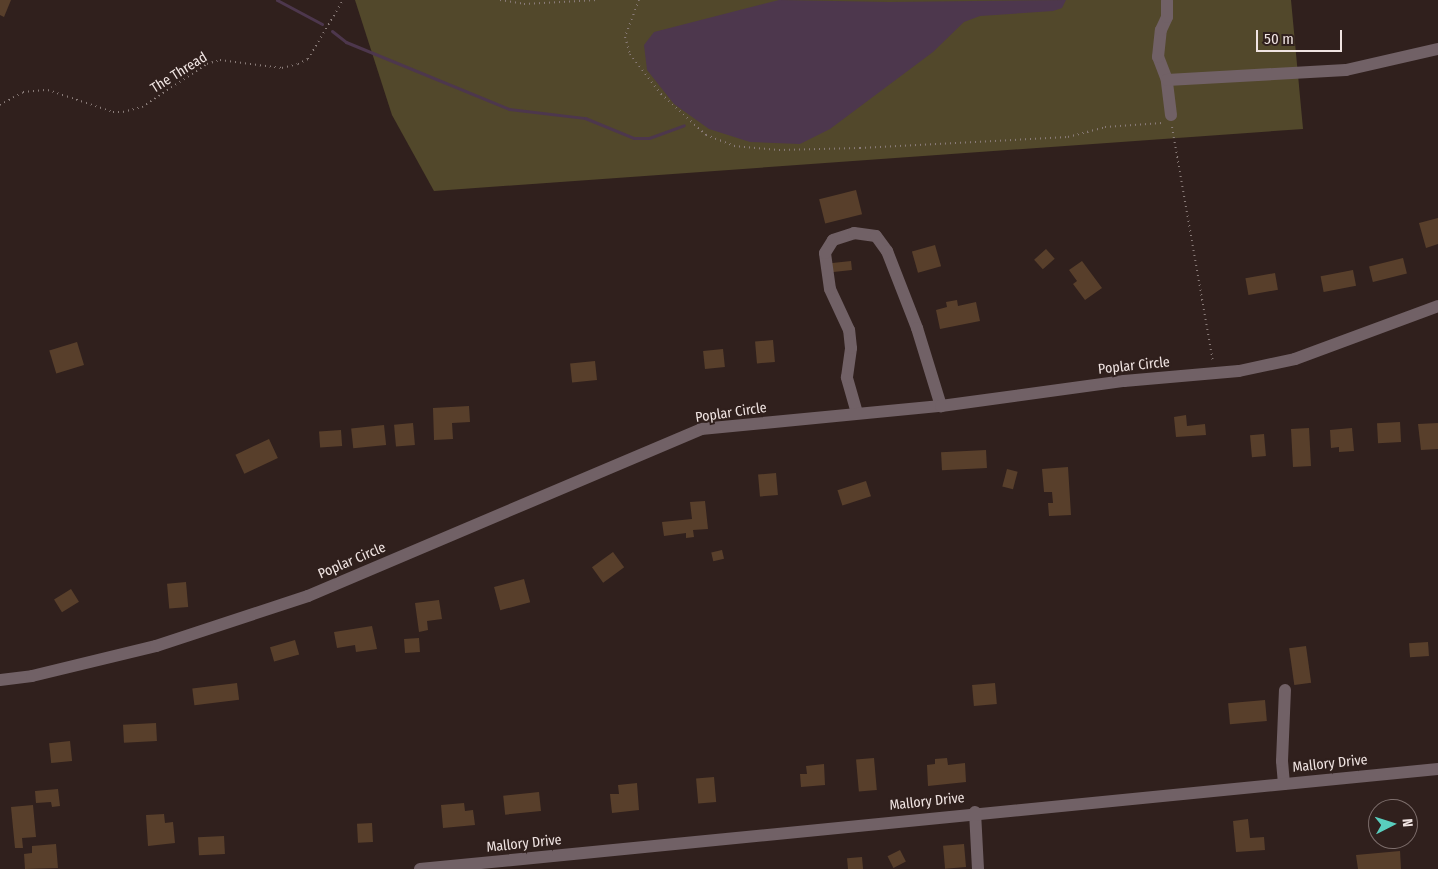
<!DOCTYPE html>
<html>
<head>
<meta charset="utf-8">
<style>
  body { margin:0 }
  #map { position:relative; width:1438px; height:869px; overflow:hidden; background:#30201d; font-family:"Fira Sans Condensed",sans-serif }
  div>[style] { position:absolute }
  .green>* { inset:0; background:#52482b }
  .water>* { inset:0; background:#4d374d }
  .stream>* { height:3px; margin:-1.5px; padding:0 1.5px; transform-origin:1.5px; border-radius:1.5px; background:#4d374d }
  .building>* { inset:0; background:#583f2b; transform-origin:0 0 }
  .path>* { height:2px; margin-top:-1px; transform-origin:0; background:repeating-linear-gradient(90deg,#897b78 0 1px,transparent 0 5px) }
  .minor>* { height:12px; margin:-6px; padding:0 6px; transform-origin:6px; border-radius:6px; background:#716166 }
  span { translate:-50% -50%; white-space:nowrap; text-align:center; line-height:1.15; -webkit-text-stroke:4px #30201d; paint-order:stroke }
  .street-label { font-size:14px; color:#f0e4e2 }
  .north { position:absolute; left:1368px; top:799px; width:50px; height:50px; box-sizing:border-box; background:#30201d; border:1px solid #7d6e6c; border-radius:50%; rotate:85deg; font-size:14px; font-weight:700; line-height:20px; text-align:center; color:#f0e4e2 }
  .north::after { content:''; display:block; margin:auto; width:18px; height:22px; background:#59cebe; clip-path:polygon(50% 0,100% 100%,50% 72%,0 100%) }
  .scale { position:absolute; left:1256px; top:30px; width:86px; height:22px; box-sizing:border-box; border:2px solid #f0e4e2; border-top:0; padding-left:6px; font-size:15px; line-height:18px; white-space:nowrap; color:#f0e4e2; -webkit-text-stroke:4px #30201d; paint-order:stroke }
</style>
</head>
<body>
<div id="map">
  <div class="green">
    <div style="clip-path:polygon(355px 0,1291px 0,1303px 129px,434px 191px,392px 115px)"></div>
  </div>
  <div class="water">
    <div style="clip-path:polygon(779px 0,889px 2px,1066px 0,1062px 8px,1053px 11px,980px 16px,964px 22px,933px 52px,830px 129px,800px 144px,750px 142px,709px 129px,674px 104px,647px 70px,644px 45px,654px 32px)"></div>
  </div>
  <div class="stream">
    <div style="left:277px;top:0;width:51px;rotate:28.1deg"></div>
    <div style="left:332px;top:31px;width:18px;rotate:38deg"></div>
    <div style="left:346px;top:42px;width:176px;rotate:22.3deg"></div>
    <div style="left:509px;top:109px;width:77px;rotate:6.8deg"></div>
    <div style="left:585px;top:118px;width:53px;rotate:22.2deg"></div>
    <div style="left:634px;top:138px;width:15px"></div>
    <div style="left:649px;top:138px;width:37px;rotate:-20deg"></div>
  </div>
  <div class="building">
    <div style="clip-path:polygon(0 0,11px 0,4px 17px,0 15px)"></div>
    <div style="left:856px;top:190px;width:25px;height:38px;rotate:76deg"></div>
    <div style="clip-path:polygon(1438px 218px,1438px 244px,1426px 248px,1419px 223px)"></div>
    <div style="left:935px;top:245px;width:22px;height:24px;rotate:74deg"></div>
    <div style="left:1046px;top:249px;width:13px;height:16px;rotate:48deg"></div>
    <div style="left:1403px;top:258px;width:16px;height:35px;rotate:76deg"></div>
    <div style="left:851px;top:261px;width:9px;height:21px;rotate:84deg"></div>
    <div style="clip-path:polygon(1082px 261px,1102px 288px,1085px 300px,1073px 284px,1077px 281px,1069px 270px)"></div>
    <div style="left:1353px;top:270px;width:16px;height:33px;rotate:79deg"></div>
    <div style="left:1275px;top:273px;width:17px;height:30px;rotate:80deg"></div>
    <div style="clip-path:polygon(957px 300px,958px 306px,976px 302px,980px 321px,940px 329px,936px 310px,947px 307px,946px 302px)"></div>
    <div style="left:773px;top:340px;width:22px;height:18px;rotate:85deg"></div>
    <div style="left:77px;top:342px;width:24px;height:29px;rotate:73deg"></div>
    <div style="left:723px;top:349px;width:18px;height:20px;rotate:84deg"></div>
    <div style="left:595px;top:361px;width:19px;height:25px;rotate:84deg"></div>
    <div style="clip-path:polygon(469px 406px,470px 422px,452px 423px,453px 439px,434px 440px,433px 408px)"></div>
    <div style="clip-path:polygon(1186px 415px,1187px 426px,1205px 424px,1206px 435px,1176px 437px,1174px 417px)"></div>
    <div style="left:1400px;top:422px;width:20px;height:23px;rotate:87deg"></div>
    <div style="left:413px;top:423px;width:22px;height:19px;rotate:85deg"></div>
    <div style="clip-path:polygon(1438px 423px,1438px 449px,1421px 450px,1418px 424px)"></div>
    <div style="left:384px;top:425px;width:20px;height:33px;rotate:84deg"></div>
    <div style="left:1309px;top:428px;width:38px;height:18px;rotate:87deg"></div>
    <div style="clip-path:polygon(1352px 428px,1354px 451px,1339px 452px,1339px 447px,1331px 448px,1330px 430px)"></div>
    <div style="left:341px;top:430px;width:16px;height:22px;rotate:86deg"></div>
    <div style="left:1264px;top:434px;width:22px;height:14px;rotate:85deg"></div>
    <div style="left:269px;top:439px;width:21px;height:37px;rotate:65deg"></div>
    <div style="left:986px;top:450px;width:18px;height:45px;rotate:87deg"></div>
    <div style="clip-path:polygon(1068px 467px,1071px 515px,1049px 516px,1048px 503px,1053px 503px,1052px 492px,1044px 492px,1042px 469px)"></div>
    <div style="left:1007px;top:469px;width:11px;height:18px;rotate:15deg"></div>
    <div style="left:776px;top:473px;width:22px;height:18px;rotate:85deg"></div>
    <div style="left:866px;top:481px;width:16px;height:30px;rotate:72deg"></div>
    <div style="clip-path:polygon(705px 501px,708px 529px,693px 530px,694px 537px,686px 538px,686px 533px,664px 536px,662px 522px,692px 519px,690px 502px)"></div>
    <div style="left:722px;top:550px;width:9px;height:11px;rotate:77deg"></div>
    <div style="left:613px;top:552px;width:19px;height:26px;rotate:54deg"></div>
    <div style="left:524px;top:579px;width:24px;height:31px;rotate:75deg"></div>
    <div style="left:186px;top:582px;width:25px;height:19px;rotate:85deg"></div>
    <div style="left:71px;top:589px;width:15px;height:20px;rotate:58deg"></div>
    <div style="clip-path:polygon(439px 600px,442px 619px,427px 621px,428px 630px,419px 632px,415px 603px)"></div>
    <div style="clip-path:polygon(372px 626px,377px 649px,356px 652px,355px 645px,337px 648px,334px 632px)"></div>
    <div style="left:419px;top:638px;width:14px;height:15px;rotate:86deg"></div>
    <div style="left:295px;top:640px;width:15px;height:26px;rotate:74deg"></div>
    <div style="left:1428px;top:642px;width:14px;height:19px;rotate:86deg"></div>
    <div style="left:1306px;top:646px;width:37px;height:17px;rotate:82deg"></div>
    <div style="left:237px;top:683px;width:17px;height:45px;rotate:83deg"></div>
    <div style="left:995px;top:683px;width:21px;height:23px;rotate:85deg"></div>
    <div style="left:1265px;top:700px;width:21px;height:37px;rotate:85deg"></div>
    <div style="left:156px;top:723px;width:18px;height:33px;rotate:87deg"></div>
    <div style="left:70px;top:741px;width:20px;height:21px;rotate:84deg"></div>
    <div style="left:874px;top:758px;width:32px;height:18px;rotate:85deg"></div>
    <div style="clip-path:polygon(947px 758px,948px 765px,965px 763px,966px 782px,928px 786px,927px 765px,935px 764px,935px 759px)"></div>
    <div style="clip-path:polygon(824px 764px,825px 785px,801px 787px,800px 774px,807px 774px,806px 766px)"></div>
    <div style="left:714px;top:777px;width:25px;height:18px;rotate:85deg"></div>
    <div style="clip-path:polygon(637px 783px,639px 810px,612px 813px,610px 794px,619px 794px,618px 785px)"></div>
    <div style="clip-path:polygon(58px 789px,60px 806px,52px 807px,51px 802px,36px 803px,35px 791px)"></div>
    <div style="left:539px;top:792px;width:19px;height:36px;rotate:84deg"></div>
    <div style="clip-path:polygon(464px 803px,465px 811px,473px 810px,475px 825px,443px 828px,441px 805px)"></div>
    <div style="clip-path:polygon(33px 805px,36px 837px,22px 838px,23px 848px,15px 848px,11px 807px)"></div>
    <div style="clip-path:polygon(164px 814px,165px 823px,173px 822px,175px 843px,148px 846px,146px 815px)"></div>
    <div style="clip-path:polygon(1248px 819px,1250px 838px,1264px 837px,1265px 850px,1236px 852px,1233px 821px)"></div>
    <div style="left:372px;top:823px;width:19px;height:15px;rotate:87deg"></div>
    <div style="left:224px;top:836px;width:18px;height:26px;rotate:87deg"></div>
    <div style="clip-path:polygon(56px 844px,58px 868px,25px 869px,24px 854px,32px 853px,32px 846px)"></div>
    <div style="left:964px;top:844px;width:23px;height:21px;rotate:85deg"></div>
    <div style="left:900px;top:850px;width:13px;height:14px;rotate:63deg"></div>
    <div style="clip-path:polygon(1400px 851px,1401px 869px,1358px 869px,1356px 855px)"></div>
    <div style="left:862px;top:857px;width:12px;height:15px;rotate:85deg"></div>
  </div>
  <div class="path">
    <div style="left:500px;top:0;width:24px;rotate:9deg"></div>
    <div style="left:524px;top:4px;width:74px;rotate:-3.1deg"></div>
    <div style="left:639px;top:0;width:40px;rotate:111deg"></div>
    <div style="left:625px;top:37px;width:18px;rotate:74deg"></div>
    <div style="left:630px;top:54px;width:51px;rotate:52.2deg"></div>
    <div style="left:661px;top:94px;width:61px;rotate:42.3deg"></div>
    <div style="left:706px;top:135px;width:30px;rotate:21deg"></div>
    <div style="left:734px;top:146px;width:45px;rotate:5.1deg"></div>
    <div style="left:779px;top:150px;width:81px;rotate:-1.4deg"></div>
    <div style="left:860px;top:148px;width:208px;rotate:-3deg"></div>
    <div style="left:1068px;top:137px;width:38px;rotate:-15deg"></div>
    <div style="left:1105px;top:127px;width:57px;rotate:-4deg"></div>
    <div style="left:0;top:105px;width:26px;rotate:-29deg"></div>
    <div style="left:23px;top:92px;width:25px;rotate:-5deg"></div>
    <div style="left:48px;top:90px;width:69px;rotate:18.7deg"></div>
    <div style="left:113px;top:112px;width:10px"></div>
    <div style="left:123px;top:112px;width:20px;rotate:-15deg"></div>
    <div style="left:142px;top:107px;width:78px;rotate:-33.5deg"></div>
    <div style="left:207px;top:64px;width:14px;rotate:-17deg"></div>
    <div style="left:220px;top:60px;width:63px;rotate:7.4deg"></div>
    <div style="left:282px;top:68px;width:16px;rotate:-14deg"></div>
    <div style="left:298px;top:64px;width:11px;rotate:-27deg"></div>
    <div style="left:308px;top:59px;width:69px;rotate:-59.3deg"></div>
    <div style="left:1172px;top:127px;width:238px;rotate:80.1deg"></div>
  </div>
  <div class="minor">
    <div style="left:1167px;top:80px;width:25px;rotate:-111deg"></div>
    <div style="left:1158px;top:57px;width:27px;rotate:-84deg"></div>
    <div style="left:1161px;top:30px;width:14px;rotate:-65deg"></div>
    <div style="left:1167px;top:17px;width:16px;rotate:-90deg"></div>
    <div style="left:1171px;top:115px;width:35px;rotate:-97deg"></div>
    <div style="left:1167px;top:80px;width:179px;rotate:-3.2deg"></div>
    <div style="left:1346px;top:70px;width:94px;rotate:-12.9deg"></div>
    <div style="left:857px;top:413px;width:37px;rotate:-106deg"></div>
    <div style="left:847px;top:377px;width:29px;rotate:-82deg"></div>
    <div style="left:851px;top:348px;width:18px;rotate:-96deg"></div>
    <div style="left:849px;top:330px;width:45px;rotate:-114.9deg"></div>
    <div style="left:830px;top:289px;width:36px;rotate:-98deg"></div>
    <div style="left:825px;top:253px;width:15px;rotate:-58deg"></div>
    <div style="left:833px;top:240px;width:22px;rotate:-18deg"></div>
    <div style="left:854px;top:233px;width:22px;rotate:8deg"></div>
    <div style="left:876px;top:236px;width:19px;rotate:54deg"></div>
    <div style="left:887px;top:251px;width:83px;rotate:68.7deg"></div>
    <div style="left:917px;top:328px;width:82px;rotate:72.9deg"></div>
    <div style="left:0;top:680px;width:32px;rotate:-7deg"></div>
    <div style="left:32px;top:676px;width:128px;rotate:-13.6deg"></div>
    <div style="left:156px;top:646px;width:160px;rotate:-18.2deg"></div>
    <div style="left:308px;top:596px;width:427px;rotate:-23deg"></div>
    <div style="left:701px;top:429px;width:241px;rotate:-5.5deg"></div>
    <div style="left:941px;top:406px;width:185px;rotate:-7.8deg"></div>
    <div style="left:1124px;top:381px;width:115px;rotate:-5deg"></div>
    <div style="left:1239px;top:371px;width:57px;rotate:-12.1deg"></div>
    <div style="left:1295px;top:359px;width:153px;rotate:-20.3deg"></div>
    <div style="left:1284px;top:784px;width:23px;rotate:-95deg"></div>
    <div style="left:1282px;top:761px;width:71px;rotate:-87.6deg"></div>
    <div style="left:975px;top:812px;width:57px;rotate:87deg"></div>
    <div style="left:420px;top:869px;width:1023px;rotate:-5.61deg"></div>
  </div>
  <div class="street-label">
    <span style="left:179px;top:73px;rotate:-32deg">The Thread</span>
    <span style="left:1134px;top:366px;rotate:-6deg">Poplar Circle</span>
    <span style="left:731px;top:413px;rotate:-8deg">Poplar Circle</span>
    <span style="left:352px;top:561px;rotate:-23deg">Poplar Circle</span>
    <span style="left:1330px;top:764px;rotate:-6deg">Mallory Drive</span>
    <span style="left:927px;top:802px;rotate:-6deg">Mallory Drive</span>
    <span style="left:524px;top:844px;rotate:-6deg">Mallory Drive</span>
  </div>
  <div class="north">N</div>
  <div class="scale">50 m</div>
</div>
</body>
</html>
